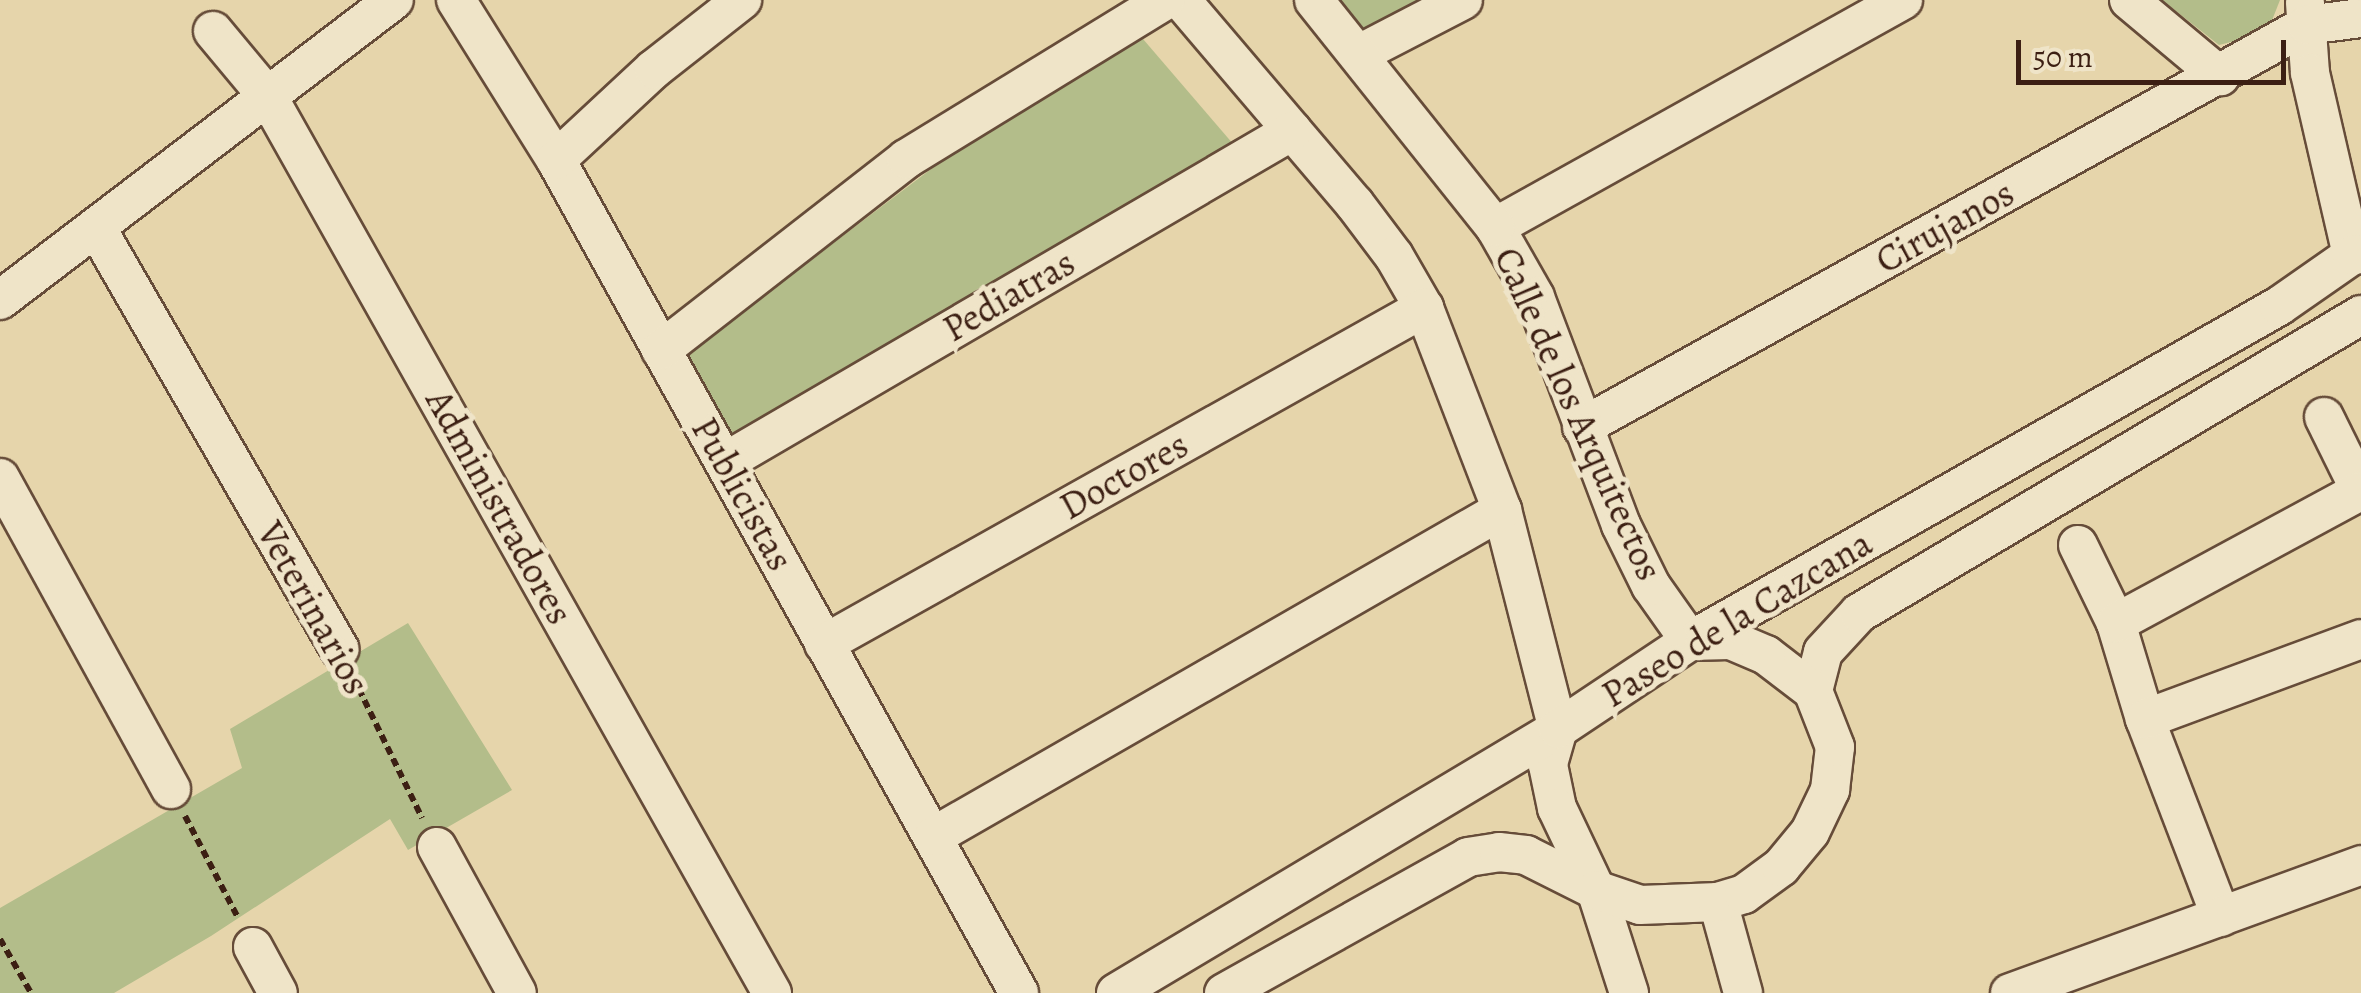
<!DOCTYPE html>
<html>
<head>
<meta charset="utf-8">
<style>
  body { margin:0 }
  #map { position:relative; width:2361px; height:993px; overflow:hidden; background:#e6d5ab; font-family:Alegreya,serif }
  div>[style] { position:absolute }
  .green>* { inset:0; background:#b3bd8a }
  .path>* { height:6px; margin-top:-3px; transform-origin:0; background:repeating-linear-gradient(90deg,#3c1f13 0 8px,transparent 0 13px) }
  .roads { filter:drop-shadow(2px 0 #664c39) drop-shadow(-2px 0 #664c39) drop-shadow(0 2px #664c39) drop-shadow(0 -2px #664c39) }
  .street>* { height:38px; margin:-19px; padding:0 19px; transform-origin:19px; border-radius:19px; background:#efe4c8 }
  span { translate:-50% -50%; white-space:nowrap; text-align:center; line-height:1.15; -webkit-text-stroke:10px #efe4c8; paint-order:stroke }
  .street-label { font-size:38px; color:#3c1f13 }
  .scale { position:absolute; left:2016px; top:40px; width:270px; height:45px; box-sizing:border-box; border:5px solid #3c1f13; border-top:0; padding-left:12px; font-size:30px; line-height:35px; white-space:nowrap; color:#3c1f13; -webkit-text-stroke:8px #efe4c8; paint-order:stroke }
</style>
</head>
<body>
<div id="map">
  <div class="green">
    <div style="clip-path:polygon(1328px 0,1428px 0,1356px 39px)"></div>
    <div style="clip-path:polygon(2162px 0,2280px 0,2267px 33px,2219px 45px)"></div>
    <div style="clip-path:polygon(1143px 39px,1240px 152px,732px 435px,687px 354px,968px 141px)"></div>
    <div style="clip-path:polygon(408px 623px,512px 790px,408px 850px,390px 819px,211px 936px,114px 993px,0 993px,0 908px,242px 768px,230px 729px)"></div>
  </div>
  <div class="path">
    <div style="left:353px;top:677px;width:157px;rotate:63.9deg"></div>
    <div style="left:185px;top:816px;width:113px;rotate:62.5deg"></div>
    <div style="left:0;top:939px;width:62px;rotate:60.1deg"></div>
  </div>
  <div class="roads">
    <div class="street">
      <div style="left:456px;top:0;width:189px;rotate:58deg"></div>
      <div style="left:556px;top:160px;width:953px;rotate:60.93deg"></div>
      <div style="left:1181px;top:0;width:267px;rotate:49.6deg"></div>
      <div style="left:1354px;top:203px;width:66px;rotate:53deg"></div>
      <div style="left:1394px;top:256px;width:60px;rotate:60deg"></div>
      <div style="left:1424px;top:308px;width:217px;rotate:68.9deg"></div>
      <div style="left:1502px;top:510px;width:226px;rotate:75.7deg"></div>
      <div style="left:1558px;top:729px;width:37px;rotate:106deg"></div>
      <div style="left:1548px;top:765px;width:44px;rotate:78.2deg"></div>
      <div style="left:1557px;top:808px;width:91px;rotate:64.6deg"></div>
      <div style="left:1596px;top:890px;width:108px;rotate:72.2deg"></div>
      <div style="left:2129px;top:0;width:119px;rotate:39.9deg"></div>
      <div style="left:2305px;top:3px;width:70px;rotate:85.9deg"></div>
      <div style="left:2310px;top:73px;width:187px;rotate:77deg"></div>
      <div style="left:213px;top:31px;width:86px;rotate:50.2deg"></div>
      <div style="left:268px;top:97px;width:1028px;rotate:60.64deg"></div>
      <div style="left:1359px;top:54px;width:117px;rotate:-27.4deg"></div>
      <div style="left:556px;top:160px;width:134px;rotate:-42.9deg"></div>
      <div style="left:654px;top:69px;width:112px;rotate:-38.1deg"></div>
      <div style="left:1495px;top:227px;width:467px;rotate:-29.1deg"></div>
      <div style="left:97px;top:229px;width:485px;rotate:60deg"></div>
      <div style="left:0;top:300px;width:495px;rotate:-37.3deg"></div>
      <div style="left:661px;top:350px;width:311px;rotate:-37.9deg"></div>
      <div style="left:906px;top:159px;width:304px;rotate:-31.5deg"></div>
      <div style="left:2324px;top:417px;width:84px;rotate:63.7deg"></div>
      <div style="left:1582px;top:427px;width:829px;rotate:-29.01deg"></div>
      <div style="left:2307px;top:25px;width:54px;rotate:-7.4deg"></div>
      <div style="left:725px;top:462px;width:657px;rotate:-30.28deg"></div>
      <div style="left:0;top:478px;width:355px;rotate:61.2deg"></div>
      <div style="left:2078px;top:545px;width:87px;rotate:64deg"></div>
      <div style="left:2116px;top:623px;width:100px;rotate:73.2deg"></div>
      <div style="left:2145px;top:719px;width:212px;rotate:69deg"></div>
      <div style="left:2116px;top:623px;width:277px;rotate:-28.4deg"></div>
      <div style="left:824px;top:644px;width:688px;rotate:-29.25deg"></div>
      <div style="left:1813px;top:691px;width:40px;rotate:-75.6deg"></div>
      <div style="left:1823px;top:652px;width:53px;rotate:-47.3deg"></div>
      <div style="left:1859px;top:613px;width:584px;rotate:-30.69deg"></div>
      <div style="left:2145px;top:719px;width:230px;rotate:-20.3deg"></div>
      <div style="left:934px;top:836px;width:655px;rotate:-29.85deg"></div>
      <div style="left:437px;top:847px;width:166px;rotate:61.3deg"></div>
      <div style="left:1718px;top:902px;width:94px;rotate:74.6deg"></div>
      <div style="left:253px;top:947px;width:52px;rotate:61.5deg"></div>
      <div style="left:1116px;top:993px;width:515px;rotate:-30.85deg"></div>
      <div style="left:1558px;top:729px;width:159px;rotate:-33.7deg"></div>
      <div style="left:1690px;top:641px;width:678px;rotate:-29.63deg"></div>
      <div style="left:2279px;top:306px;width:89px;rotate:-34.9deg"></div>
      <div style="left:2352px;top:255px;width:9px;rotate:-6deg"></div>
      <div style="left:1224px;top:993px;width:279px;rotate:-29.1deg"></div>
      <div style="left:1468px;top:857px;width:31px;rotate:-9deg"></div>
      <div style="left:1499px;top:852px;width:27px;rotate:6deg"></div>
      <div style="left:1526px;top:855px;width:78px;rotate:26.6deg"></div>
      <div style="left:1596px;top:890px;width:46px;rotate:18.8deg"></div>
      <div style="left:1640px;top:905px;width:78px;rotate:-2.2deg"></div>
      <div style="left:1718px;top:902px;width:27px;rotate:-17deg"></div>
      <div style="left:1744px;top:894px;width:46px;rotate:-36.1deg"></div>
      <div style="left:1781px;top:867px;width:45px;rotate:-50.4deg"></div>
      <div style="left:1810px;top:832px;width:47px;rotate:-64.5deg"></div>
      <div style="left:1830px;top:790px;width:43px;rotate:-83.4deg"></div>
      <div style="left:1835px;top:747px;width:60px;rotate:-111.4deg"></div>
      <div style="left:1813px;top:691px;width:59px;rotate:-142.5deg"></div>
      <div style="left:1766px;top:655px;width:39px;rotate:-157deg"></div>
      <div style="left:1730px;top:640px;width:40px;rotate:178.6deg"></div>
      <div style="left:1690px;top:641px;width:67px;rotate:-125.3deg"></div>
      <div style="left:1651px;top:586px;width:68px;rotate:-116.2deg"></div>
      <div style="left:1621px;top:525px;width:244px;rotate:-110.7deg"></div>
      <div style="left:1535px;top:297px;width:81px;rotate:-119.7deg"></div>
      <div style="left:1495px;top:227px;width:290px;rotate:-128.6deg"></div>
      <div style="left:2010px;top:993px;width:374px;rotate:-20deg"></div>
    </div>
  </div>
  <div class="street-label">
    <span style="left:1945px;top:227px;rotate:-29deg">Cirujanos</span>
    <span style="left:1009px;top:296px;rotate:-30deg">Pediatras</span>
    <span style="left:1578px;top:414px;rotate:66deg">Calle de los Arquitectos</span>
    <span style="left:1124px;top:476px;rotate:-29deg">Doctores</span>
    <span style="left:742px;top:494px;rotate:61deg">Publicistas</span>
    <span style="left:499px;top:507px;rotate:61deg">Administradores</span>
    <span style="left:313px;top:608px;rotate:61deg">Veterinarios</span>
    <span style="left:1737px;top:619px;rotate:-31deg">Paseo de la Cazcana</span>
  </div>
  <div class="scale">50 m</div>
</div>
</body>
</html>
